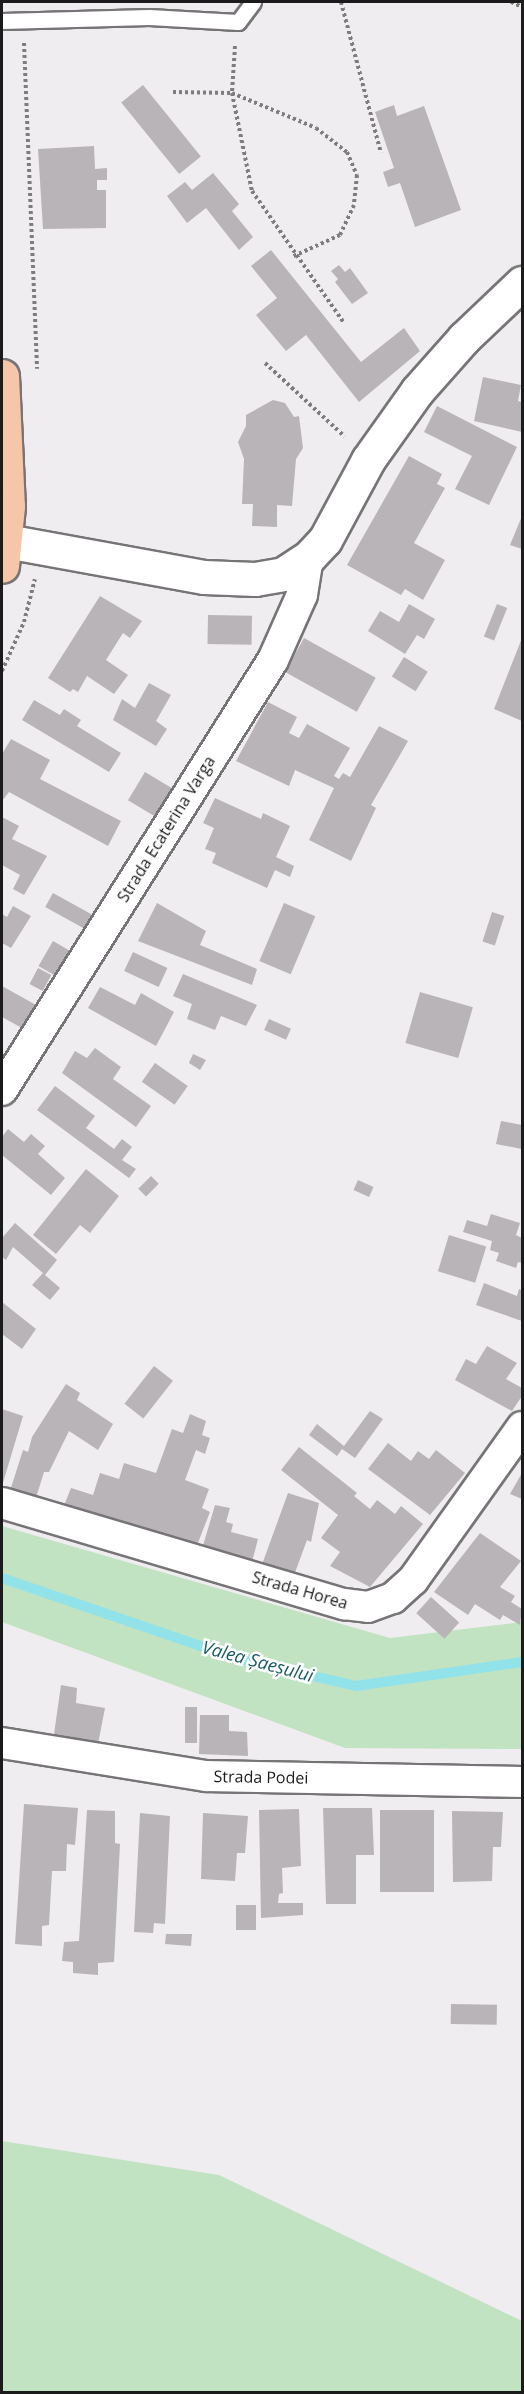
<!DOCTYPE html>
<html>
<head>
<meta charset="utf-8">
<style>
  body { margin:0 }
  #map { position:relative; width:524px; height:2394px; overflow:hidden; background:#f0edf0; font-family:"Open Sans",sans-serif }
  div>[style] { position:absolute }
  .green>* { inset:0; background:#c1e3c2 }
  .stream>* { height:10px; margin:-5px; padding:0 5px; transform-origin:5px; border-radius:5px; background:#92e2e9 }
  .building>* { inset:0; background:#b8b4b7; transform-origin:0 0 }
  .path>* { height:4px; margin-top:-2px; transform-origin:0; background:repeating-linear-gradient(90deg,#7e7c7e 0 3px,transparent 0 6px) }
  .roads { filter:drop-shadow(2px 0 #777477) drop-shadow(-2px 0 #777477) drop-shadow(0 2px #777477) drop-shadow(0 -2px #777477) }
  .lane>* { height:15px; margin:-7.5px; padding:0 7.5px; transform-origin:7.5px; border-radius:7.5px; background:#fff }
  .street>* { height:30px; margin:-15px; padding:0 15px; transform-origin:15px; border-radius:15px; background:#fff }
  .secondary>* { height:33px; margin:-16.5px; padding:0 16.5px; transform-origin:16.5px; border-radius:16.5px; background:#fff }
  .highway>* { height:33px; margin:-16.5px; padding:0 16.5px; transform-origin:16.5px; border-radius:16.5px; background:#f5c6a7 }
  span { translate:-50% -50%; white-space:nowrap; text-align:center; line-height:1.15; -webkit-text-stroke:5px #fff; paint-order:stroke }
  .street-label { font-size:16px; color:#1c1b1c }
  .water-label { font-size:18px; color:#165a60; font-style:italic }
  .frame { position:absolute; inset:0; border:3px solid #1c1b1c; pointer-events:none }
</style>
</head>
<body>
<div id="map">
  <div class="green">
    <div style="clip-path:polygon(2px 1526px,390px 1638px,522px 1622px,522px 1749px,345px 1748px,2px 1622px)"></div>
    <div style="clip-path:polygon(2px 2141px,219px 2175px,522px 2321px,522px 2392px,2px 2392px)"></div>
  </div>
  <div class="stream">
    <div style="left:2px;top:1578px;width:250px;rotate:18.9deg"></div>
    <div style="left:239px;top:1659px;width:120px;rotate:13deg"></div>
    <div style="left:356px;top:1686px;width:168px;rotate:-8.2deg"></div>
  </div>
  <div class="building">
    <div style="left:143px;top:85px;width:92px;height:28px;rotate:51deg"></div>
    <div style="clip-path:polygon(394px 105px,397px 116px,424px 106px,461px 210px,415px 227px,400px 183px,388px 187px,383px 172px,394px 168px,375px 112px)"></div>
    <div style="clip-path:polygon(94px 146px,95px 169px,107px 168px,107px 180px,97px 180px,97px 190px,106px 190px,106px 228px,43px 229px,38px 149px)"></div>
    <div style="clip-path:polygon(213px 173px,239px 204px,232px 211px,253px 237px,239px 250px,206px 208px,187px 223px,167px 196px,185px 182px,192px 190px)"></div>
    <div style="clip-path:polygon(271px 250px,361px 362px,404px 328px,420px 351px,359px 402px,306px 335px,286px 351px,256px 315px,277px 298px,251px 266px)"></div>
    <div style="clip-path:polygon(339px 265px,345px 272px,350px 268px,368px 293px,352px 304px,335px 282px,338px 279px,331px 271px)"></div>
    <div style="clip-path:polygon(483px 377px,521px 385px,518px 401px,522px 402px,522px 432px,474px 421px)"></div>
    <div style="clip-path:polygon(273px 400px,285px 403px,294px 417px,299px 416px,303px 448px,296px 459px,292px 506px,277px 505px,277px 527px,252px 526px,253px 504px,242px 504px,244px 459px,238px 442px,246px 426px,246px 415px)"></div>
    <div style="clip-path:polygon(437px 406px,517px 447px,489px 505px,455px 489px,472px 456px,424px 432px)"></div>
    <div style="clip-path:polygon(409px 456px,442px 474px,437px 484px,445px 488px,414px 543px,445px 560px,423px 600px,405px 589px,401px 595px,347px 565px)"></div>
    <div style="clip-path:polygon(522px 516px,522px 549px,510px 545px)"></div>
    <div style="clip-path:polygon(100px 596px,142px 621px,130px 638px,123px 633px,106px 660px,128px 675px,114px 694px,87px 676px,78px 692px,73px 689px,70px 692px,48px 678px)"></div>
    <div style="clip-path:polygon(409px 604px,435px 619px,424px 639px,417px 635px,405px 654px,368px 631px,380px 611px,399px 622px)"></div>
    <div style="left:497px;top:604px;width:11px;height:35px;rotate:22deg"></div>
    <div style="left:208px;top:615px;width:44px;height:29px;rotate:1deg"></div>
    <div style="left:304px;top:638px;width:82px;height:39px;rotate:29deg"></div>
    <div style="clip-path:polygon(522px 638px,522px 721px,494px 709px)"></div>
    <div style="left:404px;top:657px;width:28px;height:23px;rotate:32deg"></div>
    <div style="clip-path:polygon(149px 683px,171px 695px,156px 721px,167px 729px,156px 746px,113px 720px,122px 699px,135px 708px)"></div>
    <div style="clip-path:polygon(34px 700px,60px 715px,64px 709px,81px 720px,77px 726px,121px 753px,109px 772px,22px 720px)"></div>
    <div style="clip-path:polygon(268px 702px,297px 717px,289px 733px,299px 738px,307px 724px,350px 748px,334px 776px,339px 779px,343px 773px,350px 777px,379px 726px,408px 741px,371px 805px,376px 808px,351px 861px,309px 840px,334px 788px,295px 770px,289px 786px,236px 761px)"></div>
    <div style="clip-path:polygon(11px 739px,50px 760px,40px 779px,121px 821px,108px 846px,9px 792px,2px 801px,2px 754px)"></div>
    <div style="left:145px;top:772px;width:35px;height:33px;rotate:31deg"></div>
    <div style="clip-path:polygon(215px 798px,261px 819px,263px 813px,290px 826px,276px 857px,294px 866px,290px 877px,275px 870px,267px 888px,212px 863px,216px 853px,205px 849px,214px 828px,203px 823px)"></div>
    <div style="clip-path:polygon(2px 817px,19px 826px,12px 839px,47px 856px,24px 895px,13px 889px,20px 875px,2px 865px)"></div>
    <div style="left:53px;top:893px;width:47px;height:16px;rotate:29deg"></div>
    <div style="clip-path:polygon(157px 903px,206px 931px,200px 945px,257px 969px,252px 985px,138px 941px)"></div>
    <div style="left:284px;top:903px;width:34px;height:63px;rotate:23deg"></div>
    <div style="clip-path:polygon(13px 906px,31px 916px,11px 948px,2px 943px,2px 914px,7px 917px)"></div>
    <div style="left:492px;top:912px;width:13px;height:31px;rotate:18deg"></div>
    <div style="left:53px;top:941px;width:20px;height:29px;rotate:30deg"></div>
    <div style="left:133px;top:952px;width:38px;height:21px;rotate:25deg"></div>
    <div style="left:38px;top:968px;width:15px;height:18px;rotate:28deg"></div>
    <div style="clip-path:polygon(183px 974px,257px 1005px,246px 1026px,221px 1016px,215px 1030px,187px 1019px,192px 1004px,173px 996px)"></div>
    <div style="clip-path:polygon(2px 986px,36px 1005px,22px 1028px,2px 1017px)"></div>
    <div style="clip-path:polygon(100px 987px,135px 1005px,141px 993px,174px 1012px,156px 1046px,88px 1008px)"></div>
    <div style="left:420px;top:992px;width:55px;height:53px;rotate:16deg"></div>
    <div style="left:269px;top:1019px;width:24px;height:12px;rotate:24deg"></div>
    <div style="clip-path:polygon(95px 1048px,121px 1067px,113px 1079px,151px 1106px,136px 1127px,62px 1073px,75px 1051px,87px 1058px)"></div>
    <div style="clip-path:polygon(193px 1054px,206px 1060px,200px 1070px,189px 1063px)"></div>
    <div style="left:155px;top:1063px;width:40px;height:23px;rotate:35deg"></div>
    <div style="clip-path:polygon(55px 1086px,95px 1116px,86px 1128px,114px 1149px,122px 1139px,132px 1147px,122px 1160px,136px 1169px,129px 1178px,37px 1110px)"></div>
    <div style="clip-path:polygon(501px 1121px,522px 1125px,522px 1149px,496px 1144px)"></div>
    <div style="clip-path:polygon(8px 1129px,24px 1142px,31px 1134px,45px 1146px,38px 1154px,65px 1178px,51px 1195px,2px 1155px,2px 1137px)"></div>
    <div style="clip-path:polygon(86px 1169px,119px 1196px,90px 1233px,80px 1225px,56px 1254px,33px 1235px)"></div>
    <div style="left:151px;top:1176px;width:11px;height:18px;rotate:45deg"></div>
    <div style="left:358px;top:1180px;width:17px;height:11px;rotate:24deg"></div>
    <div style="clip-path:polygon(491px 1214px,520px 1223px,516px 1235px,522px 1238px,522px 1263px,518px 1262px,516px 1268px,496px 1261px,499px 1253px,490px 1250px,492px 1241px,463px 1232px,467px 1220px,487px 1226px)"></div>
    <div style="clip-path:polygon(15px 1223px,57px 1260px,45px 1275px,60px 1288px,50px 1300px,32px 1285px,43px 1273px,13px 1247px,6px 1260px,2px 1257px,2px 1238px)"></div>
    <div style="left:449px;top:1235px;width:39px;height:38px;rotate:17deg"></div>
    <div style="clip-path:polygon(484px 1283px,517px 1296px,519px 1289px,522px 1290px,522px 1321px,476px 1305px)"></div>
    <div style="clip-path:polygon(2px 1302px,36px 1329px,22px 1349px,2px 1334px)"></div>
    <div style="clip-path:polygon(487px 1346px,517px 1363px,506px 1379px,522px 1388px,522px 1396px,512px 1411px,455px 1380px,466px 1359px,476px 1364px)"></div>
    <div style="left:154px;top:1366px;width:24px;height:48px;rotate:38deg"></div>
    <div style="clip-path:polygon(66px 1384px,80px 1393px,77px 1400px,113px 1424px,98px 1450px,69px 1431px,49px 1472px,44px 1472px,35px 1501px,9px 1494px,23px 1450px,28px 1452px,32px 1437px)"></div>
    <div style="clip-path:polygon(2px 1409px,23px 1416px,2px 1486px)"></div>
    <div style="clip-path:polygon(370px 1411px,383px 1419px,355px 1458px,342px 1449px,337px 1456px,309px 1435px,317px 1424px,344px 1446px)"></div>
    <div style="clip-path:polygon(190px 1414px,206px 1421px,202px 1435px,210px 1438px,205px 1454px,196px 1450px,185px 1480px,209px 1489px,202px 1508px,210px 1512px,196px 1548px,63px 1508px,71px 1488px,93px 1495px,100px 1473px,119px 1479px,124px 1463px,156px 1473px,172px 1429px,183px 1433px)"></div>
    <div style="clip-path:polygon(388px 1443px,411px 1461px,418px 1451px,429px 1459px,436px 1450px,465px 1473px,430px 1515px,368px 1469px)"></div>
    <div style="clip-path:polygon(299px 1447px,357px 1493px,354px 1496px,370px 1509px,377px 1500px,395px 1514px,401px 1506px,423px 1524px,370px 1587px,330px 1566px,340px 1552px,321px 1538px,338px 1515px,281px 1470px)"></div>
    <div style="clip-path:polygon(522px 1473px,522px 1499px,510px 1494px)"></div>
    <div style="clip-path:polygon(288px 1493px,319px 1503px,311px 1542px,307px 1540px,293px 1578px,260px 1570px)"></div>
    <div style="clip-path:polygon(215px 1505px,230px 1508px,226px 1522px,233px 1524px,231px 1532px,258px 1539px,252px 1562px,202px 1549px)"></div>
    <div style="clip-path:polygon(480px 1533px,521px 1561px,500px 1587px,515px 1596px,511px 1602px,522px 1609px,520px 1625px,503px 1615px,500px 1620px,475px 1604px,468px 1615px,434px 1592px)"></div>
    <div style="left:431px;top:1597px;width:38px;height:22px;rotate:42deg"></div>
    <div style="clip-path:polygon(61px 1685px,77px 1688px,76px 1703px,105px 1708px,98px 1744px,53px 1741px)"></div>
    <div style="left:185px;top:1707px;width:12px;height:36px"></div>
    <div style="clip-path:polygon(200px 1715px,229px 1715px,229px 1731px,247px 1732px,248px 1756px,199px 1754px)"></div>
    <div style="clip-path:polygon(24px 1804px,78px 1808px,75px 1845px,67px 1844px,66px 1871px,52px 1871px,49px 1925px,42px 1926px,42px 1946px,15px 1944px)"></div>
    <div style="clip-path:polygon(323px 1808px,372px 1808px,374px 1855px,356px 1855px,356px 1904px,326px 1904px)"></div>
    <div style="clip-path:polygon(299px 1809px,301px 1866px,282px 1868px,283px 1893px,279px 1894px,278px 1903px,303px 1903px,303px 1915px,261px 1918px,259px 1810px)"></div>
    <div style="clip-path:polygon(87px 1810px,115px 1811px,115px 1843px,120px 1844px,114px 1962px,98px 1963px,98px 1975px,73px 1973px,73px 1962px,62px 1961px,64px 1942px,79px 1941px)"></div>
    <div style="left:380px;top:1810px;width:54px;height:82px"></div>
    <div style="clip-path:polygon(452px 1811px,503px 1812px,501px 1847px,493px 1847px,492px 1881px,453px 1882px)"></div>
    <div style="clip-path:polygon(140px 1813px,170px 1816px,165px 1924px,154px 1923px,153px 1933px,134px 1932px)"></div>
    <div style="clip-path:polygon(203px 1813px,248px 1816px,245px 1853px,237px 1853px,235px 1881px,201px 1879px)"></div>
    <div style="left:236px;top:1905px;width:20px;height:25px"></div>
    <div style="clip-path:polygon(166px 1934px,192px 1934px,191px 1946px,165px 1944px)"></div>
    <div style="left:451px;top:2004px;width:46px;height:20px;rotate:1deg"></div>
  </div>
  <div class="path">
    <div style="left:341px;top:2px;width:156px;rotate:75.2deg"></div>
    <div style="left:511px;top:2px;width:12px;rotate:24deg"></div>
    <div style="left:24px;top:43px;width:326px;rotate:87.7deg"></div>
    <div style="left:235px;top:46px;width:47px;rotate:93.7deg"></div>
    <div style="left:232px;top:93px;width:100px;rotate:78.5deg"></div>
    <div style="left:252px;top:191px;width:161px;rotate:55.1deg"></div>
    <div style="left:173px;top:92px;width:59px;rotate:1deg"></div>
    <div style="left:232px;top:93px;width:91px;rotate:22.6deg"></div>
    <div style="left:316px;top:128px;width:39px;rotate:38deg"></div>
    <div style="left:347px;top:152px;width:25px;rotate:67deg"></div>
    <div style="left:357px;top:175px;width:30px;rotate:96deg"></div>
    <div style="left:354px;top:205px;width:33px;rotate:115deg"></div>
    <div style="left:340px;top:235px;width:51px;rotate:155.5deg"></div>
    <div style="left:265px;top:363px;width:108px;rotate:42.7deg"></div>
    <div style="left:2px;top:671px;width:54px;rotate:-65.8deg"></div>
    <div style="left:24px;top:622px;width:44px;rotate:-75.7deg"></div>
  </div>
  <div class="roads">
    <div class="lane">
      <div style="left:2px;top:21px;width:147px;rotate:-1.6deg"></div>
      <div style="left:149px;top:17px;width:89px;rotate:3.2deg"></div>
      <div style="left:238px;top:22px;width:25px;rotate:-53deg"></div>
    </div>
    <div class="street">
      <div style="left:2px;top:1090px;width:508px;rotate:-57.78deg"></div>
      <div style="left:273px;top:660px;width:71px;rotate:-66deg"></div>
      <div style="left:302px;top:595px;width:37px;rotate:-81deg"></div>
      <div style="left:2px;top:1503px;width:357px;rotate:16.5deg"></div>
      <div style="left:344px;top:1604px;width:24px;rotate:7deg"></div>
      <div style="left:368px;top:1607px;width:27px;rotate:-20deg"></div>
      <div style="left:393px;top:1598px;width:27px;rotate:-42deg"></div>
      <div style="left:413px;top:1580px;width:188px;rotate:-54.5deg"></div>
      <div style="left:2px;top:1743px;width:207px;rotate:9.2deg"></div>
      <div style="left:206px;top:1776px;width:316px;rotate:1.1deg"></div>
    </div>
    <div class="secondary">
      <div style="left:6px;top:541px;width:201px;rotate:10.3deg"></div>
      <div style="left:204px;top:577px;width:51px;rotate:2.2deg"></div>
      <div style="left:255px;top:579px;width:28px;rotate:-10deg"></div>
      <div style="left:283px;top:574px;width:30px;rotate:-33deg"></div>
      <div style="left:308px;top:558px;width:25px;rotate:-47deg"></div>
      <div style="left:325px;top:540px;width:91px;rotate:-61.7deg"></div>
      <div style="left:368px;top:460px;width:85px;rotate:-54.6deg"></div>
      <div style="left:417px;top:391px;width:71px;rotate:-48.4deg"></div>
      <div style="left:464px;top:338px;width:80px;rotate:-43.5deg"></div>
    </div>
    <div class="highway">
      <div style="left:2px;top:376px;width:130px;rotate:87.4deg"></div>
      <div style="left:8px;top:506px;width:60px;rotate:95.7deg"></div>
    </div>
  </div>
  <div class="street-label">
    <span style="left:166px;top:829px;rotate:-58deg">Strada Ecaterina Varga</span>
    <span style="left:300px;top:1590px;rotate:16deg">Strada Horea</span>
    <span style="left:261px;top:1777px;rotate:1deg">Strada Podei</span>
  </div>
  <div class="water-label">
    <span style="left:258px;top:1661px;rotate:15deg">Valea Șaeșului</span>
  </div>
  <div class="frame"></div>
</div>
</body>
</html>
